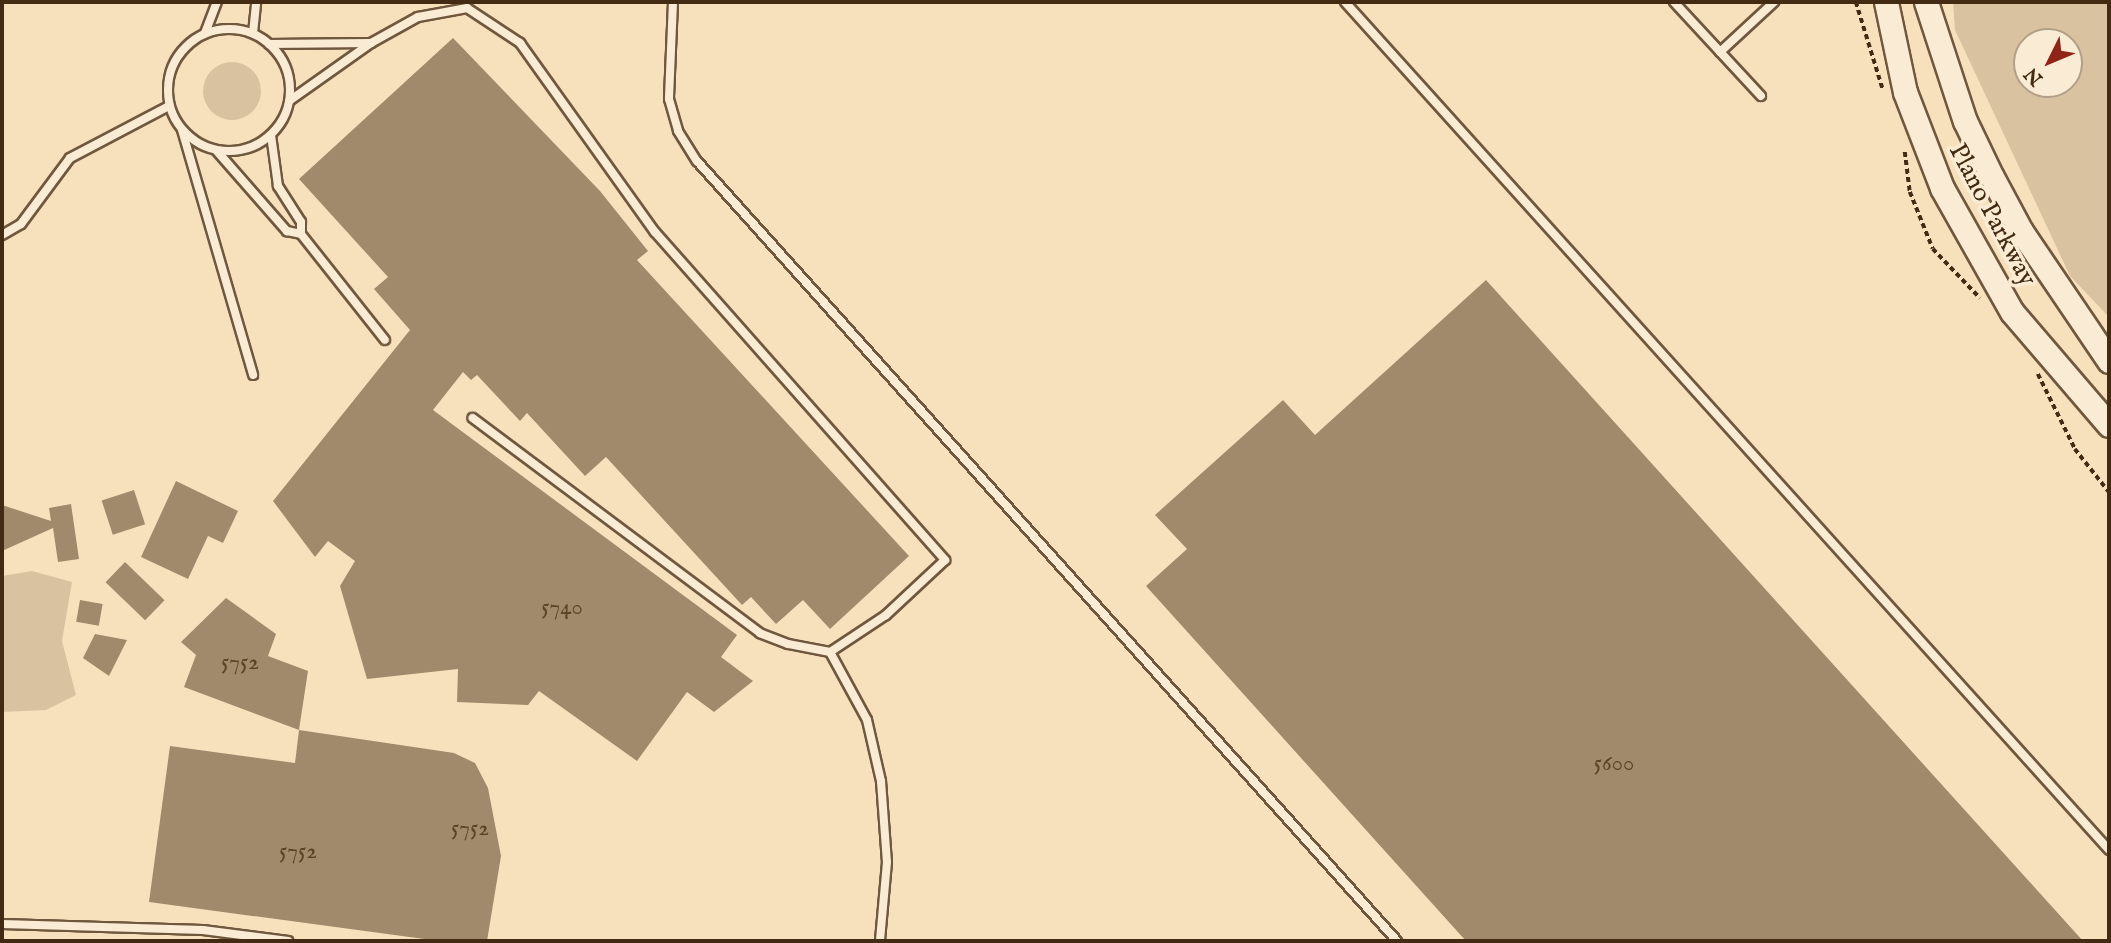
<!DOCTYPE html>
<html>
<head>
<meta charset="utf-8">
<style>
  body { margin:0 }
  #map { position:relative; width:2111px; height:943px; overflow:hidden; background:#f7e1bd; font-family:"IM FELL English",serif }
  div>[style] { position:absolute }
  .green>* { inset:0; background:#d8c2a0 }
  .round { border-radius:50% }
  .building>* { inset:0; background:#a18a6b; transform-origin:0 0 }
  .path>* { height:3.5px; margin-top:-1.75px; transform-origin:0; background:repeating-linear-gradient(90deg,#432b13 0 5px,transparent 0 8.5px) }
  .roads { filter:drop-shadow(2px 0 #70583e) drop-shadow(-2px 0 #70583e) drop-shadow(0 2px #70583e) drop-shadow(0 -2px #70583e) }
  .service>* { height:8px; margin:-4px; padding:0 4px; transform-origin:4px; border-radius:4px; background:#faecd4 }
  .service>.ring { margin:-4px; padding:0; box-sizing:content-box; background:none; border:8px solid #faecd4; border-radius:50% }
  .secondary>* { height:23px; margin:-11.5px; padding:0 11.5px; transform-origin:11.5px; border-radius:11.5px; background:#faecd4 }
  span { translate:-50% -50%; white-space:nowrap; text-align:center; line-height:1.15; -webkit-text-stroke:7px #faecd4; paint-order:stroke }
  .number-label { font-size:23px; color:#5a4329 }
  .number-label span { -webkit-text-stroke-width:0 }
  .street-label { font-size:26px; color:#432b13 }
  .frame { position:absolute; inset:0; border:4px solid #432b13; pointer-events:none }
  .north { position:absolute; left:2013px; top:28px; width:70px; height:70px; box-sizing:border-box; background:#faecd4; border:2px solid #b19f87; border-radius:50%; rotate:227deg; font-size:19px; font-weight:700; line-height:28px; text-align:center; color:#432b13 }
  .north::after { content:''; display:block; margin:auto; width:24px; height:32px; background:#8f2418; clip-path:polygon(50% 0,100% 100%,50% 72%,0 100%) }
</style>
</head>
<body>
<div id="map">
  <div class="green">
    <div style="clip-path:polygon(evenodd,1953px 2px,2109px 2px,2109px 317px,2070px 276px,1955px 30px,1953px 2px,2027px 42px,2069px 42px,2069px 84px,2027px 84px,2027px 42px)"></div>
    <div class="round" style="left:203px;top:62px;width:58px;height:58px"></div>
    <div style="clip-path:polygon(32px 571px,72px 582px,62px 641px,76px 695px,46px 710px,2px 712px,2px 576px)"></div>
  </div>
  <div class="building">
    <div style="clip-path:polygon(453px 38px,600px 191px,648px 251px,637px 260px,909px 556px,830px 629px,803px 600px,776px 624px,751px 597px,742px 605px,606px 457px,585px 476px,527px 413px,520px 421px,477px 375px,471px 380px,463px 372px,433px 410px,737px 635px,721px 657px,753px 681px,714px 712px,687px 692px,637px 761px,539px 691px,528px 705px,457px 702px,458px 669px,367px 679px,340px 586px,355px 561px,328px 541px,315px 557px,273px 501px,410px 330px,374px 289px,388px 277px,299px 179px)"></div>
    <div style="clip-path:polygon(1486px 280px,2083px 941px,1466px 941px,1146px 586px,1187px 549px,1155px 515px,1283px 400px,1315px 435px)"></div>
    <div style="clip-path:polygon(176px 481px,238px 511px,223px 543px,208px 536px,188px 579px,141px 557px)"></div>
    <div style="left:134px;top:490px;width:36px;height:34px;rotate:72deg"></div>
    <div style="clip-path:polygon(71px 504px,79px 559px,58px 562px,53px 528px,2px 551px,2px 505px,51px 521px,49px 508px)"></div>
    <div style="left:125px;top:562px;width:55px;height:28px;rotate:44deg"></div>
    <div style="clip-path:polygon(226px 598px,276px 634px,268px 656px,308px 671px,299px 730px,184px 687px,196px 655px,181px 642px)"></div>
    <div style="left:80px;top:600px;width:23px;height:22px;rotate:10deg"></div>
    <div style="clip-path:polygon(95px 634px,127px 640px,109px 676px,83px 658px)"></div>
    <div style="clip-path:polygon(299px 730px,454px 753px,475px 763px,488px 788px,501px 856px,487px 941px,439px 941px,149px 902px,170px 746px,295px 763px)"></div>
  </div>
  <div class="path">
    <div style="left:1856px;top:2px;width:92px;rotate:72.9deg"></div>
    <div style="left:1905px;top:152px;width:40px;rotate:82.9deg"></div>
    <div style="left:1910px;top:192px;width:61px;rotate:68deg"></div>
    <div style="left:1933px;top:249px;width:68px;rotate:46.2deg"></div>
    <div style="left:2038px;top:374px;width:84px;rotate:63.7deg"></div>
    <div style="left:2075px;top:449px;width:55px;rotate:51.7deg"></div>
  </div>
  <div class="roads">
    <div class="service">
      <div style="left:673px;top:2px;width:97px;rotate:92.4deg"></div>
      <div style="left:669px;top:99px;width:33px;rotate:74deg"></div>
      <div style="left:678px;top:131px;width:36px;rotate:58deg"></div>
      <div style="left:697px;top:161px;width:1048px;rotate:48.09deg"></div>
      <div style="left:1345px;top:2px;width:1141px;rotate:47.98deg"></div>
      <div style="left:1674px;top:2px;width:128px;rotate:47.2deg"></div>
      <div class="ring" style="left:168px;top:29px;width:114px;height:114px"></div>
      <div style="left:205px;top:33px;width:33px;rotate:-69deg"></div>
      <div style="left:253px;top:33px;width:31px;rotate:-84deg"></div>
      <div style="left:371px;top:43px;width:54px;rotate:-29deg"></div>
      <div style="left:418px;top:17px;width:50px;rotate:-10.4deg"></div>
      <div style="left:467px;top:8px;width:64px;rotate:33.4deg"></div>
      <div style="left:520px;top:43px;width:232px;rotate:54.5deg"></div>
      <div style="left:655px;top:232px;width:438px;rotate:48.5deg"></div>
      <div style="left:945px;top:560px;width:81px;rotate:137deg"></div>
      <div style="left:886px;top:615px;width:67px;rotate:146.5deg"></div>
      <div style="left:830px;top:652px;width:43px;rotate:-169.2deg"></div>
      <div style="left:788px;top:644px;width:30px;rotate:-159deg"></div>
      <div style="left:760px;top:633px;width:359px;rotate:-143.2deg"></div>
      <div style="left:269px;top:44px;width:102px;rotate:-0.6deg"></div>
      <div style="left:371px;top:43px;width:100px;rotate:144.7deg"></div>
      <div style="left:1720px;top:52px;width:74px;rotate:-42.8deg"></div>
      <div style="left:182px;top:130px;width:255px;rotate:73.8deg"></div>
      <div style="left:216px;top:150px;width:108px;rotate:48.8deg"></div>
      <div style="left:287px;top:231px;width:14px;rotate:12deg"></div>
      <div style="left:301px;top:234px;width:12px;rotate:-90deg"></div>
      <div style="left:301px;top:222px;width:43px;rotate:-122.6deg"></div>
      <div style="left:278px;top:186px;width:51px;rotate:-97.8deg"></div>
      <div style="left:301px;top:234px;width:135px;rotate:51.6deg"></div>
      <div style="left:2px;top:235px;width:22px;rotate:-30deg"></div>
      <div style="left:21px;top:224px;width:82px;rotate:-53.4deg"></div>
      <div style="left:70px;top:158px;width:112px;rotate:-27.7deg"></div>
      <div style="left:830px;top:652px;width:77px;rotate:61.4deg"></div>
      <div style="left:867px;top:720px;width:63px;rotate:77.1deg"></div>
      <div style="left:881px;top:781px;width:81px;rotate:85.8deg"></div>
      <div style="left:887px;top:862px;width:79px;rotate:95.1deg"></div>
      <div style="left:2px;top:924px;width:201px;rotate:1.7deg"></div>
      <div style="left:203px;top:930px;width:86px;rotate:7.4deg"></div>
    </div>
    <div class="secondary">
      <div style="left:1886px;top:2px;width:92px;rotate:78.1deg"></div>
      <div style="left:1905px;top:92px;width:103px;rotate:68.9deg"></div>
      <div style="left:1942px;top:188px;width:142px;rotate:60.6deg"></div>
      <div style="left:2012px;top:312px;width:149px;rotate:49.4deg"></div>
      <div style="left:1926px;top:2px;width:125px;rotate:71.9deg"></div>
      <div style="left:1965px;top:121px;width:62px;rotate:64.3deg"></div>
      <div style="left:1992px;top:177px;width:61px;rotate:61.8deg"></div>
      <div style="left:2021px;top:231px;width:157px;rotate:55.9deg"></div>
    </div>
  </div>
  <div class="number-label">
    <span style="left:562px;top:608px">5740</span>
    <span style="left:240px;top:663px">5752</span>
    <span style="left:1614px;top:764px">5600</span>
    <span style="left:470px;top:829px">5752</span>
    <span style="left:298px;top:852px">5752</span>
  </div>
  <div class="street-label">
    <span style="left:1992px;top:215px;rotate:62deg">Plano Parkway</span>
  </div>
  <div class="frame"></div>
  <div class="north">N</div>
</div>
</body>
</html>
